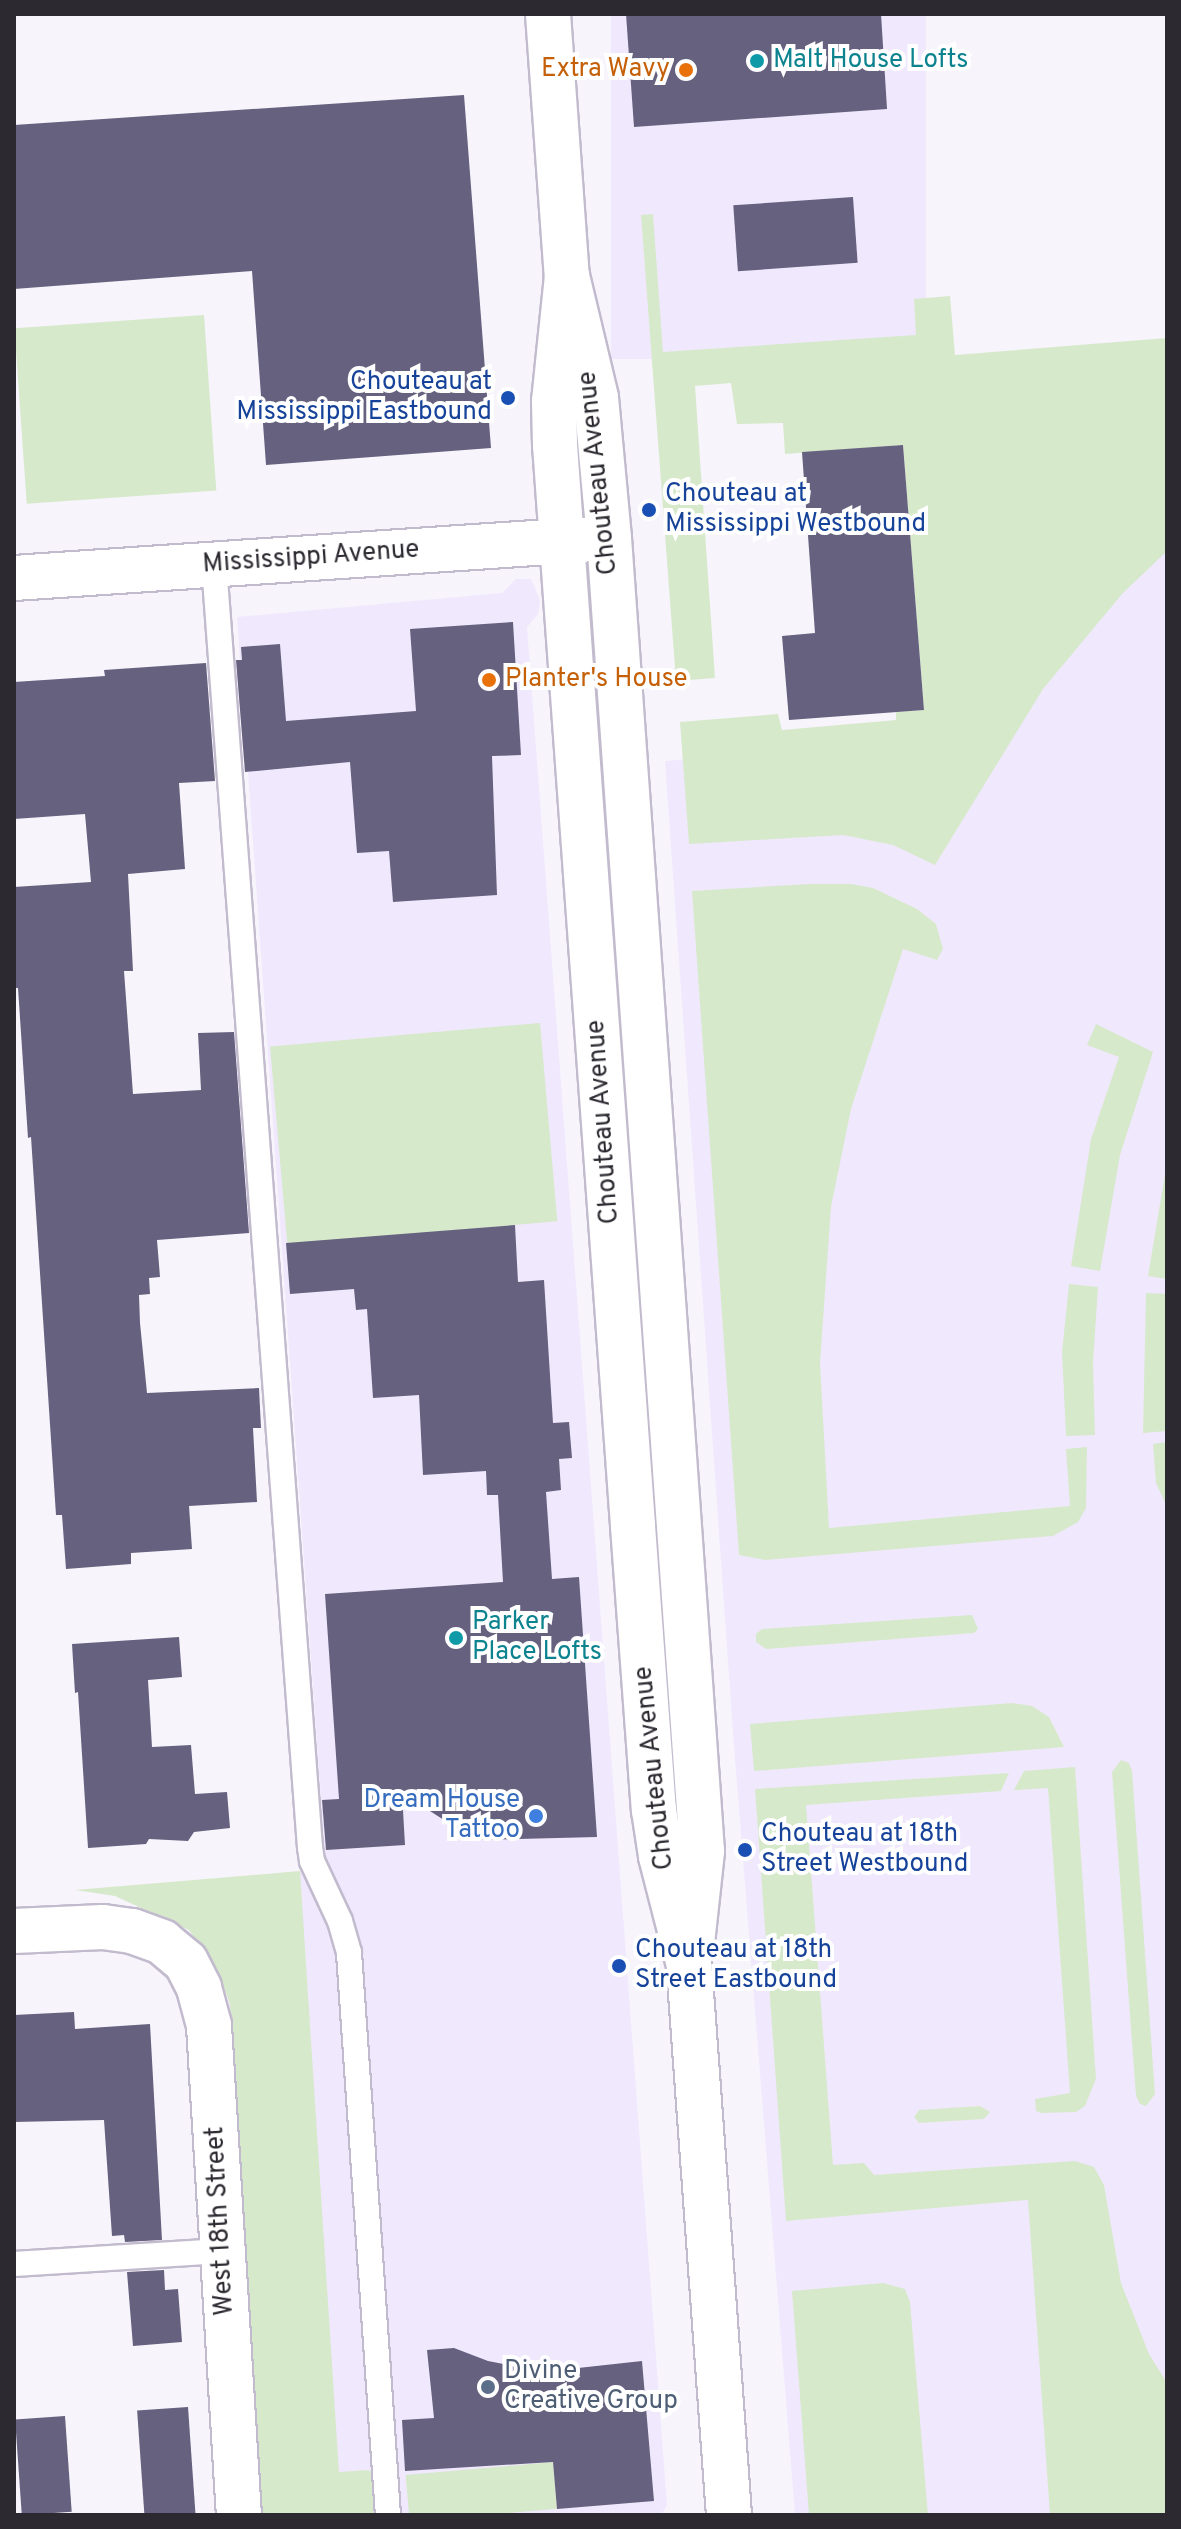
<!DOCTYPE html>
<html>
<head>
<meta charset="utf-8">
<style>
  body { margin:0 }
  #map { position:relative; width:1181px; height:2529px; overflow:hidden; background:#f7f4fc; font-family:Overpass,sans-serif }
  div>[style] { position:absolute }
  .built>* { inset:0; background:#f0e8fd; transform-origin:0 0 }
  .green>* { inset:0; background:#d7e9cb; transform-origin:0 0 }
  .building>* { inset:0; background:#65617e; transform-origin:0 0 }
  .roads { filter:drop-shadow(2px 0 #c2bbce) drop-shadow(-2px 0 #c2bbce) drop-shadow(0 2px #c2bbce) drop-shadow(0 -2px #c2bbce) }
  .service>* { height:24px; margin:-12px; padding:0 12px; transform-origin:12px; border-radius:12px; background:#fff }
  .minor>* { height:44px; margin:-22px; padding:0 22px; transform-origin:22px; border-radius:22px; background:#fff }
  .secondary>* { height:44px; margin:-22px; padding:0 22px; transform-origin:22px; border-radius:22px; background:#fff }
  .dots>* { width:22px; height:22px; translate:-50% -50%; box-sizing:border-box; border:4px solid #fff; border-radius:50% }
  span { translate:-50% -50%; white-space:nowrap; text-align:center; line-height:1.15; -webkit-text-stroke:8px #fff; paint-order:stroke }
  .culture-label { font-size:26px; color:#0d838f }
  .left { translate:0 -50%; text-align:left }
  .food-label { font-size:26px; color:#c56008 }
  .right { translate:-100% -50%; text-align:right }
  .transit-label { font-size:26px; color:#164399 }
  .street-label { font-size:26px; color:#2c2930 }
  .shop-label { font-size:26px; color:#366cbe }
  .service-label { font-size:26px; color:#4e5e75 }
  .frame { position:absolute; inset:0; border:16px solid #2c2930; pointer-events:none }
</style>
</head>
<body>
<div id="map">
  <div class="built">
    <div style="left:611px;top:14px;width:315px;height:345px"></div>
    <div style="clip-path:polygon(1167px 342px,1167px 2515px,795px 2515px,733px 1733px,665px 761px,946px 738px)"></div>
    <div style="clip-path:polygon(516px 579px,531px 579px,540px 600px,538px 614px,527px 627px,667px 2505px,661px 2515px,263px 2515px,220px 1879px,326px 1869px,237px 617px,502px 593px)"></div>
  </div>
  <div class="green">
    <div style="clip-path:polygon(653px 214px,663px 352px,916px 335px,914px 299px,950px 296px,955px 355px,1167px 338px,1167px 551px,1123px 593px,1043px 689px,935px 865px,893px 845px,843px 835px,689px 844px,680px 722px,778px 714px,782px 730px,896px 720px,896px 712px,924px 710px,903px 445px,785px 454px,783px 423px,737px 424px,731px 383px,695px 386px,715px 678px,676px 681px,641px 215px)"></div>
    <div style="left:204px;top:315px;width:176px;height:190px;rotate:86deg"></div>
    <div style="clip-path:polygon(810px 884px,851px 884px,873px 888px,917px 909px,936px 924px,943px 949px,937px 960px,903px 949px,851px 1109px,831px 1207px,820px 1363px,829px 1528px,1070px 1506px,1066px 1449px,1087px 1447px,1086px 1508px,1078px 1522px,1053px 1536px,765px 1560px,739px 1555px,692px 891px)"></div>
    <div style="left:540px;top:1023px;width:199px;height:271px;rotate:85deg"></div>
    <div style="clip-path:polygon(1096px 1024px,1153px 1052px,1120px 1155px,1100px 1271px,1071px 1266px,1091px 1139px,1119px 1057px,1087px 1045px)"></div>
    <div style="clip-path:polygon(1167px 1162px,1167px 1279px,1148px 1276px)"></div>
    <div style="clip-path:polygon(1069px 1284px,1098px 1287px,1093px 1363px,1095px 1435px,1066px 1436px,1062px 1352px)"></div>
    <div style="clip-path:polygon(1146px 1293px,1167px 1294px,1167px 1431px,1143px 1433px)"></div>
    <div style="clip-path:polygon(1167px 1442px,1167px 1507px,1156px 1483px,1153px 1444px)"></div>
    <div style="clip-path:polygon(972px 1615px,978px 1629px,974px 1633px,766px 1649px,756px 1642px,756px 1634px,762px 1629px)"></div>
    <div style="clip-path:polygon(1012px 1703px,1032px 1706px,1049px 1717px,1064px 1747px,754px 1771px,750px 1724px)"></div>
    <div style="clip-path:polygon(1121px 1760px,1129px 1763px,1132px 1771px,1155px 2094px,1146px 2106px,1140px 2104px,1136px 2096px,1112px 1772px)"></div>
    <div style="clip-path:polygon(1075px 1767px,1096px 2079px,1085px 2106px,1076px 2112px,1042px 2113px,1036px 2111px,1035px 2099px,1070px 2093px,1048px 1788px,1014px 1790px,1024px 1771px)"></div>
    <div style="clip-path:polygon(1009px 1773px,1001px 1791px,806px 1805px,833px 2165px,864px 2163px,874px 2175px,1075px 2161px,1094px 2167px,1104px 2185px,1121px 2283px,1149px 2354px,1167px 2383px,1167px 2515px,1050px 2515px,1028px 2200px,786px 2221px,755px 1789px)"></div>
    <div style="clip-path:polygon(300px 1871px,339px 2472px,367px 2470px,375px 2473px,379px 2515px,261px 2515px,230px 2004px,217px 1969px,189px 1930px,115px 1896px,75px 1890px)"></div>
    <div style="clip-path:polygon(980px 2106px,990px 2112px,984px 2119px,919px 2123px,914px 2117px,919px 2110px)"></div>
    <div style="clip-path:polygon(883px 2283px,905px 2289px,910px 2302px,928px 2515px,809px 2515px,792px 2291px)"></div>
    <div style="left:553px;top:2462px;width:47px;height:148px;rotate:85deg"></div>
  </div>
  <div class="building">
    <div style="clip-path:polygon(626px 14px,881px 14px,887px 109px,634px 127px)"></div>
    <div style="clip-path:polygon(464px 95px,491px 448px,266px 465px,252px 271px,14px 289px,14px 125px)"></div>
    <div style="left:853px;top:197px;width:66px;height:120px;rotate:86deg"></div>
    <div style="clip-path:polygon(903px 445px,924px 710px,789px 720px,782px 636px,815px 633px,802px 452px)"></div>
    <div style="clip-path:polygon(513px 622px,521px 755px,492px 756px,497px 895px,393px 902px,389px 851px,357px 853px,350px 762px,245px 772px,236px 660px,242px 660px,241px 647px,280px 644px,286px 721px,416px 711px,410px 629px)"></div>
    <div style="clip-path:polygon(206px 663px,215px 781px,179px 783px,185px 869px,128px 874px,133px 971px,124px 971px,133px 1094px,201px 1090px,198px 1033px,234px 1032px,249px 1233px,157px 1240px,160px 1277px,149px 1278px,150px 1294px,139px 1295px,140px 1323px,147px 1393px,259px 1388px,261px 1428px,253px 1428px,257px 1502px,189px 1506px,192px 1549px,131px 1553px,131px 1564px,66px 1569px,62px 1515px,56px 1515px,31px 1137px,28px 1138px,18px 988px,14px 988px,14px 887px,91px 882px,85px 814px,14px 819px,14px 682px,105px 676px,104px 670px)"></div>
    <div style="clip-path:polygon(515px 1225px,518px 1282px,544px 1280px,553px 1423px,569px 1422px,572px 1458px,559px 1459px,561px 1490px,546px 1492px,552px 1579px,579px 1577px,597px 1837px,475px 1840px,402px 1793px,405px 1845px,326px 1850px,322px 1800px,339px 1799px,325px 1594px,503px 1582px,498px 1495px,487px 1495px,486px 1471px,423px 1475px,419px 1395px,373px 1398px,367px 1309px,356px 1310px,354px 1289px,290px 1294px,286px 1243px)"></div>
    <div style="clip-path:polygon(179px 1637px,182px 1677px,148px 1680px,152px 1747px,191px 1745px,195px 1794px,227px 1792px,230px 1828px,194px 1832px,188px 1841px,149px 1839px,146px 1844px,88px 1848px,78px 1692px,75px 1693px,72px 1644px)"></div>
    <div style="clip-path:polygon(74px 2012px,75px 2029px,150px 2024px,162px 2240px,125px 2242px,124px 2235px,112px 2236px,104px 2120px,14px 2122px,14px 2015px)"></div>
    <div style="clip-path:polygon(164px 2270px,165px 2290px,178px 2289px,182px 2342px,133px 2346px,127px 2272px)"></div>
    <div style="clip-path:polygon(454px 2348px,488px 2361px,525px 2368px,569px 2369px,642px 2361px,654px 2501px,557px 2509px,553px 2462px,405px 2471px,402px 2420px,434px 2418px,427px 2350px)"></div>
    <div style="left:188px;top:2407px;width:108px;height:51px;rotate:86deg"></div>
    <div style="left:65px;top:2416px;width:96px;height:50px;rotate:86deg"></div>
  </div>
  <div class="roads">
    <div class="service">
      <div style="left:214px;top:565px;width:1286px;rotate:85.72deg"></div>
      <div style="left:310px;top:1847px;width:14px;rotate:82deg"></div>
      <div style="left:312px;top:1861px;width:66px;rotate:65deg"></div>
      <div style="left:340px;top:1921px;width:33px;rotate:74deg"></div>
      <div style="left:349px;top:1953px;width:563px;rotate:86.03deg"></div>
      <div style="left:14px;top:2264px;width:208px;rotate:-3.6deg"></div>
    </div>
    <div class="minor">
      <div style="left:14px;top:578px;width:596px;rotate:-3.85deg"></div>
      <div style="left:14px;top:1931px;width:89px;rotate:-2.6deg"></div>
      <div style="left:103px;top:1927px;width:29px;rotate:8deg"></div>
      <div style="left:132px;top:1931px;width:32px;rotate:20deg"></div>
      <div style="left:162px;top:1942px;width:31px;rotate:40deg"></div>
      <div style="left:186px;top:1962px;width:29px;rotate:63deg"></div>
      <div style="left:199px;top:1988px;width:39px;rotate:75deg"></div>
      <div style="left:209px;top:2026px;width:490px;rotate:86.5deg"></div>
    </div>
    <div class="secondary">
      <div style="left:548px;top:14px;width:263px;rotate:85.9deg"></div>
      <div style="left:567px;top:276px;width:125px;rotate:76.6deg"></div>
      <div style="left:596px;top:398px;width:141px;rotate:84.7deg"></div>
      <div style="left:609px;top:538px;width:1316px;rotate:85.95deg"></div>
      <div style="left:702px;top:1851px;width:93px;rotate:96.2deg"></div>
      <div style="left:567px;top:276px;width:126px;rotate:95.9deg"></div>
      <div style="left:554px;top:401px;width:44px;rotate:88.7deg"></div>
      <div style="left:555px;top:445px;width:1084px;rotate:85.87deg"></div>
      <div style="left:633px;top:1526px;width:285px;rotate:85.8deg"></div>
      <div style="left:654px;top:1810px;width:47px;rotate:81.3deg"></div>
      <div style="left:661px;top:1856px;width:113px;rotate:75.6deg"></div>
      <div style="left:689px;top:1965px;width:551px;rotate:85.84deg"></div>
    </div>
  </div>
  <div class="dots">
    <div style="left:757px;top:61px;background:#0f9aa8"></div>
    <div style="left:686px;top:70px;background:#e8710a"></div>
    <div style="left:508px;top:398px;background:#1a4fb4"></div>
    <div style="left:649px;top:510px;background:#1a4fb4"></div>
    <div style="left:489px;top:680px;background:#e8710a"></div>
    <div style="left:456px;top:1638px;background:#0f9aa8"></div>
    <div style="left:536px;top:1816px;background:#3f7fe0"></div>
    <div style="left:745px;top:1850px;background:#1a4fb4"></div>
    <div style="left:619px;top:1966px;background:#1a4fb4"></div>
    <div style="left:488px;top:2387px;background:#5c6f8a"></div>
  </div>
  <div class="culture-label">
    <span class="left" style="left:773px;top:61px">Malt House Lofts</span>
    <span class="left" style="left:472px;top:1638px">Parker<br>Place Lofts</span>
  </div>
  <div class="food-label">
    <span class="right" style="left:670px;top:70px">Extra Wavy</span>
    <span class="left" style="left:505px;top:680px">Planter's House</span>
  </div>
  <div class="transit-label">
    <span class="right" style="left:492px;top:398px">Chouteau at<br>Mississippi Eastbound</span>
    <span class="left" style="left:665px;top:510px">Chouteau at<br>Mississippi Westbound</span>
    <span class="left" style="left:761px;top:1850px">Chouteau at 18th<br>Street Westbound</span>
    <span class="left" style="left:635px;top:1966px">Chouteau at 18th<br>Street Eastbound</span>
  </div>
  <div class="street-label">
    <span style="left:599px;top:473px;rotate:-96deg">Chouteau Avenue</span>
    <span style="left:311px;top:558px;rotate:-4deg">Mississippi Avenue</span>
    <span style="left:604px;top:1122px;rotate:-94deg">Chouteau Avenue</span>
    <span style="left:655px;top:1768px;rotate:-96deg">Chouteau Avenue</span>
    <span style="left:221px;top:2221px;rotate:-93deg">West 18th Street</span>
  </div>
  <div class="shop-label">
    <span class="right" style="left:520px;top:1816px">Dream House<br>Tattoo</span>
  </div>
  <div class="service-label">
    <span class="left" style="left:504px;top:2387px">Divine<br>Creative Group</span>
  </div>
  <div class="frame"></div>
</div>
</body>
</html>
